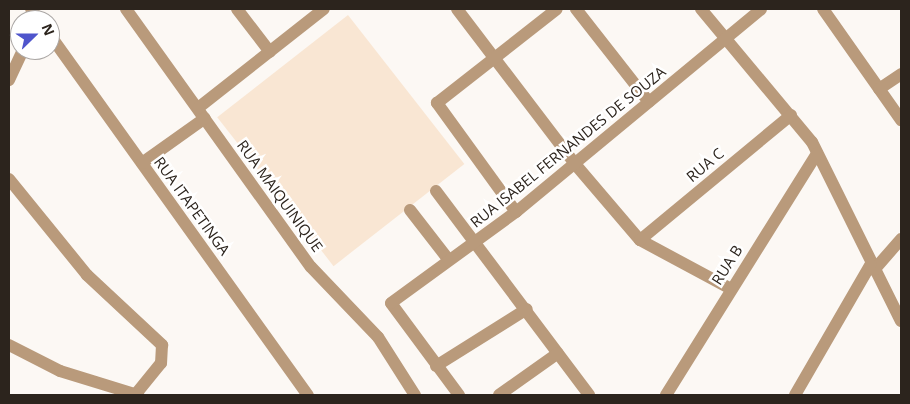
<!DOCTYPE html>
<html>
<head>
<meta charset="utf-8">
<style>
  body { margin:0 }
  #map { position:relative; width:910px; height:404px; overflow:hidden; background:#fcf8f4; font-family:"Open Sans",sans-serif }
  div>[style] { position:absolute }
  .green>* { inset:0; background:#f9e6d3; transform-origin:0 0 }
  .minor>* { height:12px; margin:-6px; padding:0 6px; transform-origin:6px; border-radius:6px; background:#b99a7b }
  span { translate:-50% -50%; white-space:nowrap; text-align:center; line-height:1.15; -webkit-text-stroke:5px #fff; paint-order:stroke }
  .street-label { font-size:15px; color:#2c241d }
  .frame { position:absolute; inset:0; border:10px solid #2c241d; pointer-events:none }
  .north { position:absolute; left:10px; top:10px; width:50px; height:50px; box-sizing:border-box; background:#fff; border:1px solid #aba7a5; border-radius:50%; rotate:68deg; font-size:14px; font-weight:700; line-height:20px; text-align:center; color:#2c241d }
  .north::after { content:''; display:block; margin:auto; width:18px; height:22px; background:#4f55cc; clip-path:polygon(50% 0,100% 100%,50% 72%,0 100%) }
</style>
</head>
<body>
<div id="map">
  <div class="green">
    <div style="left:348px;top:15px;width:189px;height:166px;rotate:52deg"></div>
  </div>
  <div class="minor">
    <div style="left:31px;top:9px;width:14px;rotate:54deg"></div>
    <div style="left:126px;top:9px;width:317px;rotate:54.4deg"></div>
    <div style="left:311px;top:267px;width:97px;rotate:46.3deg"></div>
    <div style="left:378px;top:337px;width:69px;rotate:57.5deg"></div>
    <div style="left:237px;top:9px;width:54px;rotate:52.5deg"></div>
    <div style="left:457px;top:9px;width:195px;rotate:52.7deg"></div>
    <div style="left:575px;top:164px;width:100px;rotate:49.5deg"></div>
    <div style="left:640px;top:240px;width:103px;rotate:28.3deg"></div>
    <div style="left:576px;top:9px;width:118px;rotate:51.9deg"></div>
    <div style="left:701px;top:9px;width:173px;rotate:50.2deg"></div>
    <div style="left:812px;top:142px;width:200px;rotate:63.6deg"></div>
    <div style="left:823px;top:9px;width:136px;rotate:54.9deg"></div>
    <div style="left:50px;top:35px;width:443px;rotate:54.4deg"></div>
    <div style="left:9px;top:80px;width:33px;rotate:-65deg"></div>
    <div style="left:879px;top:89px;width:27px;rotate:-34deg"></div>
    <div style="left:198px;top:108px;width:160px;rotate:-38.2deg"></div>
    <div style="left:142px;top:163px;width:77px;rotate:-35.5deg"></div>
    <div style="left:9px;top:179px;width:124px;rotate:50.9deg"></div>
    <div style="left:87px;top:275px;width:103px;rotate:43deg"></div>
    <div style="left:162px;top:345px;width:18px;rotate:93deg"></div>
    <div style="left:161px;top:363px;width:40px;rotate:129deg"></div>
    <div style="left:436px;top:191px;width:255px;rotate:53.1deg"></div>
    <div style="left:410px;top:210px;width:62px;rotate:52.2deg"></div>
    <div style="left:516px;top:212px;width:135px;rotate:-125.9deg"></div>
    <div style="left:437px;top:103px;width:152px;rotate:-38.1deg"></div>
    <div style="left:640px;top:240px;width:196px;rotate:-39.6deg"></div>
    <div style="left:874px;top:270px;width:41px;rotate:-48.9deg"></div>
    <div style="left:9px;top:345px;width:57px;rotate:27deg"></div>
    <div style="left:60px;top:371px;width:82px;rotate:17.1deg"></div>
    <div style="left:436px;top:366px;width:107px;rotate:-32.1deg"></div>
    <div style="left:459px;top:395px;width:114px;rotate:-126.5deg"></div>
    <div style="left:391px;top:303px;width:155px;rotate:-36.1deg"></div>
    <div style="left:516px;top:212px;width:318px;rotate:-39.6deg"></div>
    <div style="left:499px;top:395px;width:72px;rotate:-35.4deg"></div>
    <div style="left:666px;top:395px;width:285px;rotate:-58deg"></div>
    <div style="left:795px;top:395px;width:151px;rotate:-59.9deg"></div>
  </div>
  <div class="street-label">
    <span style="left:568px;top:147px;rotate:-39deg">RUA ISABEL FERNANDES DE SOUZA</span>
    <span style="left:705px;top:165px;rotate:-40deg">RUA C</span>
    <span style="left:280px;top:196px;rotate:54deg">RUA MAIQUINIQUE</span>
    <span style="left:192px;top:206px;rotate:54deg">RUA ITAPETINGA</span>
    <span style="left:727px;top:265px;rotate:-58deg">RUA B</span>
  </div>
  <div class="frame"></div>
  <div class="north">N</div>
</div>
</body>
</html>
